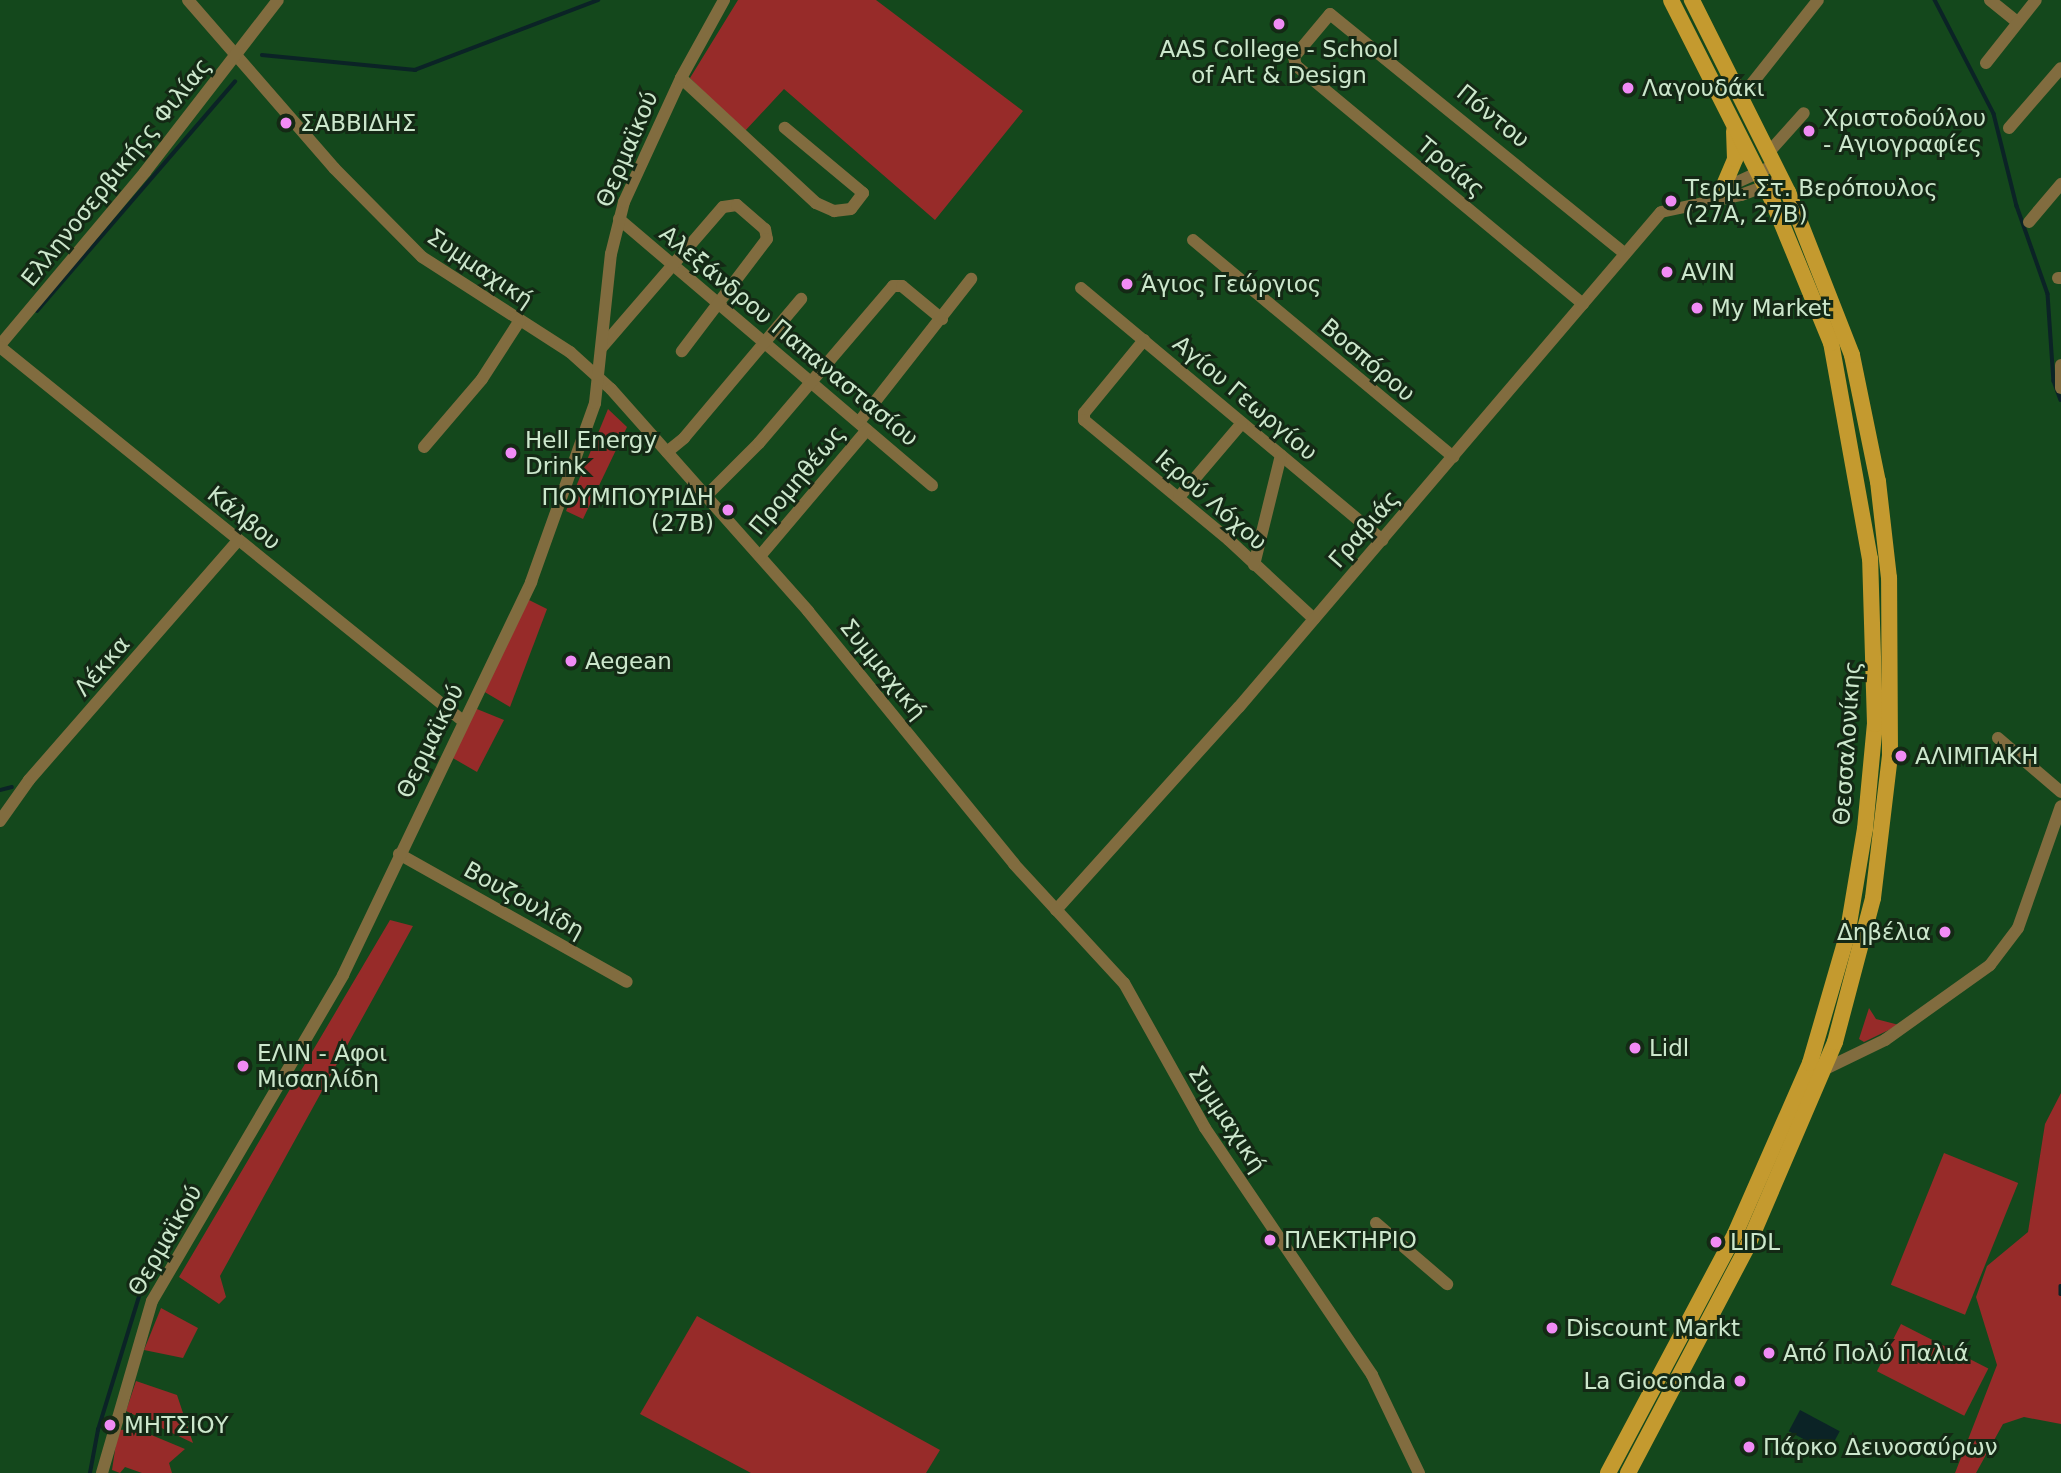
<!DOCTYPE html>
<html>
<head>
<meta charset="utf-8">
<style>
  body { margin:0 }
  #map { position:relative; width:2061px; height:1473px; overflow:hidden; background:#14481c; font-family:"DejaVu Sans",sans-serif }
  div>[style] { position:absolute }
  .green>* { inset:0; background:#972b29; transform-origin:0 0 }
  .water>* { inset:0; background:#0b2326; transform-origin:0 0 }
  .stream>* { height:3.5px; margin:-1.75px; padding:0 1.75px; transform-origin:1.75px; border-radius:1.75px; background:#0b2326 }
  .minor>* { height:12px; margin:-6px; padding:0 6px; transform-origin:6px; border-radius:6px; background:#816c3f }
  .major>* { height:16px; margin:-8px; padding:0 8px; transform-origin:8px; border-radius:8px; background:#c49a2f }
  .dots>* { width:19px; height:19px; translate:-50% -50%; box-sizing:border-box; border:4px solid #142915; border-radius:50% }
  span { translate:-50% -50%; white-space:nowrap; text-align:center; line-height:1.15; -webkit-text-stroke:6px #142915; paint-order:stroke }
  .poi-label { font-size:23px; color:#cce7cc }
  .left { translate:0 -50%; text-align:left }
  .right { translate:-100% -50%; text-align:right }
  .street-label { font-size:23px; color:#cce7cc }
</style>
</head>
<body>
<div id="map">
  <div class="green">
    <div style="clip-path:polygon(738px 0,876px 0,1023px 111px,935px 220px,784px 89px,744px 132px,690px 78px)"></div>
    <div style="clip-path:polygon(608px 409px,627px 427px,583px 519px,566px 511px)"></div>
    <div style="clip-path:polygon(525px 598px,547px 609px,510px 707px,483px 691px)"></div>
    <div style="clip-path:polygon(472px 707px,504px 720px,477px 772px,451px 757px)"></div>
    <div style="clip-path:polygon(390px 920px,413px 926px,220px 1276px,226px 1297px,219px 1304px,179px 1277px)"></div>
    <div style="clip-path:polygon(1869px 1008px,1876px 1019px,1899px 1025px,1864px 1042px,1859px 1039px)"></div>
    <div style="clip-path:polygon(2061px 1093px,2061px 1424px,2024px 1417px,2003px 1424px,1976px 1473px,1955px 1473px,1997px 1365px,1976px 1297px,1987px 1266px,2028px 1232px,2045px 1124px)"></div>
    <div style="left:1944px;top:1153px;width:80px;height:142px;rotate:22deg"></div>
    <div style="clip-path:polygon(161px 1308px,198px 1328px,183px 1358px,144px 1350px)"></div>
    <div style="clip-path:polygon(697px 1316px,940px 1450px,926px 1473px,751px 1473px,640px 1414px)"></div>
    <div style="left:1901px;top:1324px;width:98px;height:53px;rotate:27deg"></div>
    <div style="clip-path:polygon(136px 1381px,177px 1395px,193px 1443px,126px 1411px)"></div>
    <div style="clip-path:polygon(137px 1429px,185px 1449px,169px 1463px,172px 1473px,142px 1473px,125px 1467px,120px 1473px,112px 1470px,118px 1430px)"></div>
  </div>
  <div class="water">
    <div style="left:1800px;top:1410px;width:45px;height:24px;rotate:28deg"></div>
  </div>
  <div class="stream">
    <div style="left:1935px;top:0;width:128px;rotate:62.6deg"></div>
    <div style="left:1994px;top:114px;width:95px;rotate:76deg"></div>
    <div style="left:2017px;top:206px;width:93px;rotate:70.6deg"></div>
    <div style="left:2048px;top:294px;width:87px;rotate:86.1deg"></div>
    <div style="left:2054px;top:381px;width:20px;rotate:70deg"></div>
    <div style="left:262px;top:55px;width:154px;rotate:5.6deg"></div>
    <div style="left:415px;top:70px;width:196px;rotate:-20.9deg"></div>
    <div style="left:37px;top:311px;width:303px;rotate:-49.2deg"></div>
    <div style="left:0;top:790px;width:12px;rotate:-14deg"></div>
    <div style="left:2061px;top:1286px;width:8px;rotate:90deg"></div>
    <div style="left:90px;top:1473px;width:44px;rotate:-79.5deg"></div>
    <div style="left:98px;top:1430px;width:174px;rotate:-72.9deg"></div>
    <div style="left:149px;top:1264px;width:70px;rotate:-60.2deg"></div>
  </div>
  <div class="minor">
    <div style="left:188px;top:0;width:223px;rotate:49deg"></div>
    <div style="left:334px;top:168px;width:125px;rotate:45.3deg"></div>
    <div style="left:422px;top:257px;width:176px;rotate:32.7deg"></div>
    <div style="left:570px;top:352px;width:55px;rotate:42.1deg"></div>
    <div style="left:611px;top:389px;width:297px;rotate:48.4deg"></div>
    <div style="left:808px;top:611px;width:326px;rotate:50.8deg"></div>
    <div style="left:1014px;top:864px;width:162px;rotate:47.3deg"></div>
    <div style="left:1124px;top:983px;width:166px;rotate:60.8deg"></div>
    <div style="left:1205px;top:1128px;width:298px;rotate:55.9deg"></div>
    <div style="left:1372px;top:1375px;width:109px;rotate:64.4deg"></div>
    <div style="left:1990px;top:0;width:35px;rotate:39deg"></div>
    <div style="left:1986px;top:63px;width:80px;rotate:-51.6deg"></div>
    <div style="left:681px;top:78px;width:184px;rotate:42.8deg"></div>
    <div style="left:816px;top:203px;width:20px;rotate:24deg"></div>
    <div style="left:834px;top:211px;width:17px;rotate:-7deg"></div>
    <div style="left:851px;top:209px;width:20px;rotate:-53deg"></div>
    <div style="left:863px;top:193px;width:102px;rotate:-140.2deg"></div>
    <div style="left:1742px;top:96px;width:122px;rotate:-51.6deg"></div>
    <div style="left:2009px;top:128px;width:79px;rotate:-49.1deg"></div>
    <div style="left:1769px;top:152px;width:52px;rotate:-48.1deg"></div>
    <div style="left:1722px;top:189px;width:58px;rotate:-24.4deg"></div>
    <div style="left:619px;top:219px;width:411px;rotate:40.4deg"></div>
    <div style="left:2029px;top:222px;width:50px;rotate:-49.9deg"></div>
    <div style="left:1193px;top:240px;width:339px;rotate:39.8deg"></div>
    <div style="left:2058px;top:278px;width:3px"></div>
    <div style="left:1081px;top:288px;width:393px;rotate:39.9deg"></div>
    <div style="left:1583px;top:304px;width:373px;rotate:-140.3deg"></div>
    <div style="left:1296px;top:66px;width:9px;rotate:-103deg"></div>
    <div style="left:1294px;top:57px;width:56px;rotate:-50.1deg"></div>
    <div style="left:1330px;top:14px;width:380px;rotate:39.1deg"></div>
    <div style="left:1144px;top:340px;width:94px;rotate:129.4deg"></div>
    <div style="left:1084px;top:413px;width:7px;rotate:90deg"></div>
    <div style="left:1084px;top:420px;width:188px;rotate:39.6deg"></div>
    <div style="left:1229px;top:540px;width:116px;rotate:42.9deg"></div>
    <div style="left:0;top:345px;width:226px;rotate:-50deg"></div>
    <div style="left:145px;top:172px;width:217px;rotate:-52.3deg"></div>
    <div style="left:0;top:347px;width:595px;rotate:38.93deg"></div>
    <div style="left:602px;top:347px;width:185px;rotate:-49.2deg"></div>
    <div style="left:723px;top:207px;width:14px;rotate:-8deg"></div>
    <div style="left:737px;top:205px;width:37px;rotate:41deg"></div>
    <div style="left:765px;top:229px;width:10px;rotate:79deg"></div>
    <div style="left:767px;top:239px;width:141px;rotate:127.2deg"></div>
    <div style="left:2061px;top:365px;width:23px;rotate:90deg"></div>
    <div style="left:859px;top:422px;width:182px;rotate:-51.9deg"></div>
    <div style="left:424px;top:447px;width:89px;rotate:-49.5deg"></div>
    <div style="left:482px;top:379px;width:70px;rotate:-57.2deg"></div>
    <div style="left:667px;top:452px;width:22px;rotate:-39deg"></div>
    <div style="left:684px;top:438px;width:182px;rotate:-49.9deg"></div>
    <div style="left:706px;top:496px;width:75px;rotate:-45deg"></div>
    <div style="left:759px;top:443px;width:206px;rotate:-49.5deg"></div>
    <div style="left:893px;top:286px;width:9px"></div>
    <div style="left:902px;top:286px;width:52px;rotate:39.5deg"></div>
    <div style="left:1179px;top:497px;width:97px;rotate:-49.6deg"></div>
    <div style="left:760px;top:556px;width:165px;rotate:-49.7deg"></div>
    <div style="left:1254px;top:565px;width:113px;rotate:-76.2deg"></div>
    <div style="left:1998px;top:738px;width:83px;rotate:40.6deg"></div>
    <div style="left:0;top:821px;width:50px;rotate:-54.7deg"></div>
    <div style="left:29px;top:780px;width:318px;rotate:-48.9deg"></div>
    <div style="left:399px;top:854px;width:261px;rotate:29.3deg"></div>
    <div style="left:1056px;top:910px;width:273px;rotate:-48deg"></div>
    <div style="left:1239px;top:707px;width:650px;rotate:-49.55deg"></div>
    <div style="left:1661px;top:212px;width:82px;rotate:-12deg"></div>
    <div style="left:1741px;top:195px;width:44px;rotate:-20.1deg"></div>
    <div style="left:1825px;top:1069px;width:67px;rotate:-25.8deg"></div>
    <div style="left:1885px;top:1040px;width:129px;rotate:-35.5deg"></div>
    <div style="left:1990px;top:965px;width:46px;rotate:-52.9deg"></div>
    <div style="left:2018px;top:928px;width:129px;rotate:-70.6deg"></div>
    <div style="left:1376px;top:1223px;width:94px;rotate:40.7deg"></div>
    <div style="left:102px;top:1473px;width:179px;rotate:-73.8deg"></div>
    <div style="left:152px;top:1301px;width:378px;rotate:-59.6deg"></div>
    <div style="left:343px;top:975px;width:436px;rotate:-64.4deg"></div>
    <div style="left:531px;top:582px;width:190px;rotate:-70.3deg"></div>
    <div style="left:595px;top:403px;width:150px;rotate:-83.9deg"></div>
    <div style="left:611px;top:254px;width:54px;rotate:-76deg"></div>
    <div style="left:624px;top:202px;width:136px;rotate:-65.3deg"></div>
    <div style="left:681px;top:78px;width:89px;rotate:-61.1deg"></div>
  </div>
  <div class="major">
    <div style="left:1722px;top:190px;width:34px;rotate:-67deg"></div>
    <div style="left:1735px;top:159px;width:28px;rotate:-92deg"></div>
    <div style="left:1608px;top:1473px;width:271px;rotate:-62deg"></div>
    <div style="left:1735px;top:1234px;width:187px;rotate:-66.3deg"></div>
    <div style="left:1810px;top:1063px;width:132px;rotate:-73.8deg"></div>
    <div style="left:1847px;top:936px;width:109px;rotate:-80.5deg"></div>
    <div style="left:1865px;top:829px;width:105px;rotate:-84.6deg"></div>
    <div style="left:1875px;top:724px;width:165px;rotate:-91.7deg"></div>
    <div style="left:1870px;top:559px;width:219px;rotate:-100.2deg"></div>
    <div style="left:1831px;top:343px;width:152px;rotate:-112.4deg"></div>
    <div style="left:1773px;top:202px;width:226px;rotate:-116.8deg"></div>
    <div style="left:1628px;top:1473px;width:258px;rotate:-62.2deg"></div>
    <div style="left:1748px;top:1245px;width:221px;rotate:-66.8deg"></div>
    <div style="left:1835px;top:1042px;width:149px;rotate:-75.2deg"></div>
    <div style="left:1873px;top:898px;width:144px;rotate:-83.2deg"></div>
    <div style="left:1890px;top:755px;width:177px;rotate:-90.3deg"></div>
    <div style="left:1889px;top:578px;width:97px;rotate:-96.5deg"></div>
    <div style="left:1878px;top:482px;width:130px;rotate:-101.6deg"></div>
    <div style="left:1852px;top:355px;width:175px;rotate:-111.4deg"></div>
    <div style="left:1788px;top:192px;width:215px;rotate:-116.6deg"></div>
  </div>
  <div class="dots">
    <div style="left:1279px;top:24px;background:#f18bf5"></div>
    <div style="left:1628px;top:88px;background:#f18bf5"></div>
    <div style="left:286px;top:123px;background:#f18bf5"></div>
    <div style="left:1809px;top:131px;background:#f18bf5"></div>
    <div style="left:1671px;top:201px;background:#f18bf5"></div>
    <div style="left:1667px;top:272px;background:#f18bf5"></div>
    <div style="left:1127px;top:284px;background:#f18bf5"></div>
    <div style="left:1697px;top:308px;background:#f18bf5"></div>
    <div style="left:511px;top:453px;background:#f18bf5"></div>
    <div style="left:728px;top:510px;background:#f18bf5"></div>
    <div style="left:571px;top:661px;background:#f18bf5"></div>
    <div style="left:1901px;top:756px;background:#f18bf5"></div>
    <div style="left:1945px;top:932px;background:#f18bf5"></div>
    <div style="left:1635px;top:1048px;background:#f18bf5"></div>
    <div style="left:243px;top:1066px;background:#f18bf5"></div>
    <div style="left:1270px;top:1240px;background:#f18bf5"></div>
    <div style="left:1716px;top:1242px;background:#f18bf5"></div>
    <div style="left:1552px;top:1328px;background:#f18bf5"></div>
    <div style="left:1769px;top:1353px;background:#f18bf5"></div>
    <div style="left:1740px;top:1381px;background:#f18bf5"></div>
    <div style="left:110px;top:1425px;background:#f18bf5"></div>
    <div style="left:1749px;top:1447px;background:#f18bf5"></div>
  </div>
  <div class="poi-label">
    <span style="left:1279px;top:62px">AAS College - School<br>of Art &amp; Design</span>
    <span class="left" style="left:1642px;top:88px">Λαγουδάκι</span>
    <span class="left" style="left:1823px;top:131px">Χριστοδούλου<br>- Αγιογραφίες</span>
    <span class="left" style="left:300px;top:123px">ΣΑΒΒΙΔΗΣ</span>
    <span class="left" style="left:1685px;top:201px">Τερμ. Στ. Βερόπουλος<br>(27Α, 27Β)</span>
    <span class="left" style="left:1681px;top:272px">AVIN</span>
    <span class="left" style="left:1141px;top:284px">Άγιος Γεώργιος</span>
    <span class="left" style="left:1711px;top:308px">My Market</span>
    <span class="left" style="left:525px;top:453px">Hell Energy<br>Drink</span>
    <span class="right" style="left:714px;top:510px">ΠΟΥΜΠΟΥΡΙΔΗ<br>(27Β)</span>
    <span class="left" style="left:585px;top:661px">Aegean</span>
    <span class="left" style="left:1915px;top:756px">ΑΛΙΜΠΑΚΗ</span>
    <span class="right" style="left:1931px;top:932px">Δηβέλια</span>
    <span class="left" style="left:1649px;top:1048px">Lidl</span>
    <span class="left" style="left:257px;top:1066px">ΕΛΙΝ - Αφοι<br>Μισαηλίδη</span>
    <span class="left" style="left:1284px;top:1240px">ΠΛΕΚΤΗΡΙΟ</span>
    <span class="left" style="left:1730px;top:1242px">LIDL</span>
    <span class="left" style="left:1566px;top:1328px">Discount Markt</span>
    <span class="left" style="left:1783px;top:1353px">Από Πολύ Παλιά</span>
    <span class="right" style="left:1726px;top:1381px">La Gioconda</span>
    <span class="left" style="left:124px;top:1425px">ΜΗΤΣΙΟΥ</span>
    <span class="left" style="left:1763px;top:1447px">Πάρκο Δεινοσαύρων</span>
  </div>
  <div class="street-label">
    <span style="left:1493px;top:116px;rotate:39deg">Πόντου</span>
    <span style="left:627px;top:149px;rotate:-67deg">Θερμαϊκού</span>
    <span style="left:1451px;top:167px;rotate:40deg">Τροίας</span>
    <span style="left:116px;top:172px;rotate:-51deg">Ελληνοσερβικήςς Φιλίας</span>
    <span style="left:480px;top:268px;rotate:34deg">Συμμαχική</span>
    <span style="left:789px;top:336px;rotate:40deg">Αλεξάνδρου Παπαναστασίου</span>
    <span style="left:1368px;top:360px;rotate:40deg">Βοσπόρου</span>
    <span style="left:1245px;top:398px;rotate:40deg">Αγίου Γεωργίου</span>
    <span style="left:797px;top:480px;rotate:-50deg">Προμηθέως</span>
    <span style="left:1211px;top:500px;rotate:41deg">Ιερού Λόχου</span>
    <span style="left:244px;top:518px;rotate:39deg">Κάλβου</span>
    <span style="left:1364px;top:529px;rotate:-49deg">Γραβιάς</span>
    <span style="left:102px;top:666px;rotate:-49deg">Λέκκα</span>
    <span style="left:883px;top:669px;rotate:51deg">Συμμαχική</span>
    <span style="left:430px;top:741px;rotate:-64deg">Θερμαϊκού</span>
    <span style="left:1847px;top:743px;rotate:-86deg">Θεσσαλονίκης</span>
    <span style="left:524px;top:900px;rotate:29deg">Βουζουλίδη</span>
    <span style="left:1227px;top:1119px;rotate:57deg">Συμμαχική</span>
    <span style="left:165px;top:1240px;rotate:-60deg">Θερμαϊκού</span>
  </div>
</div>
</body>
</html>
